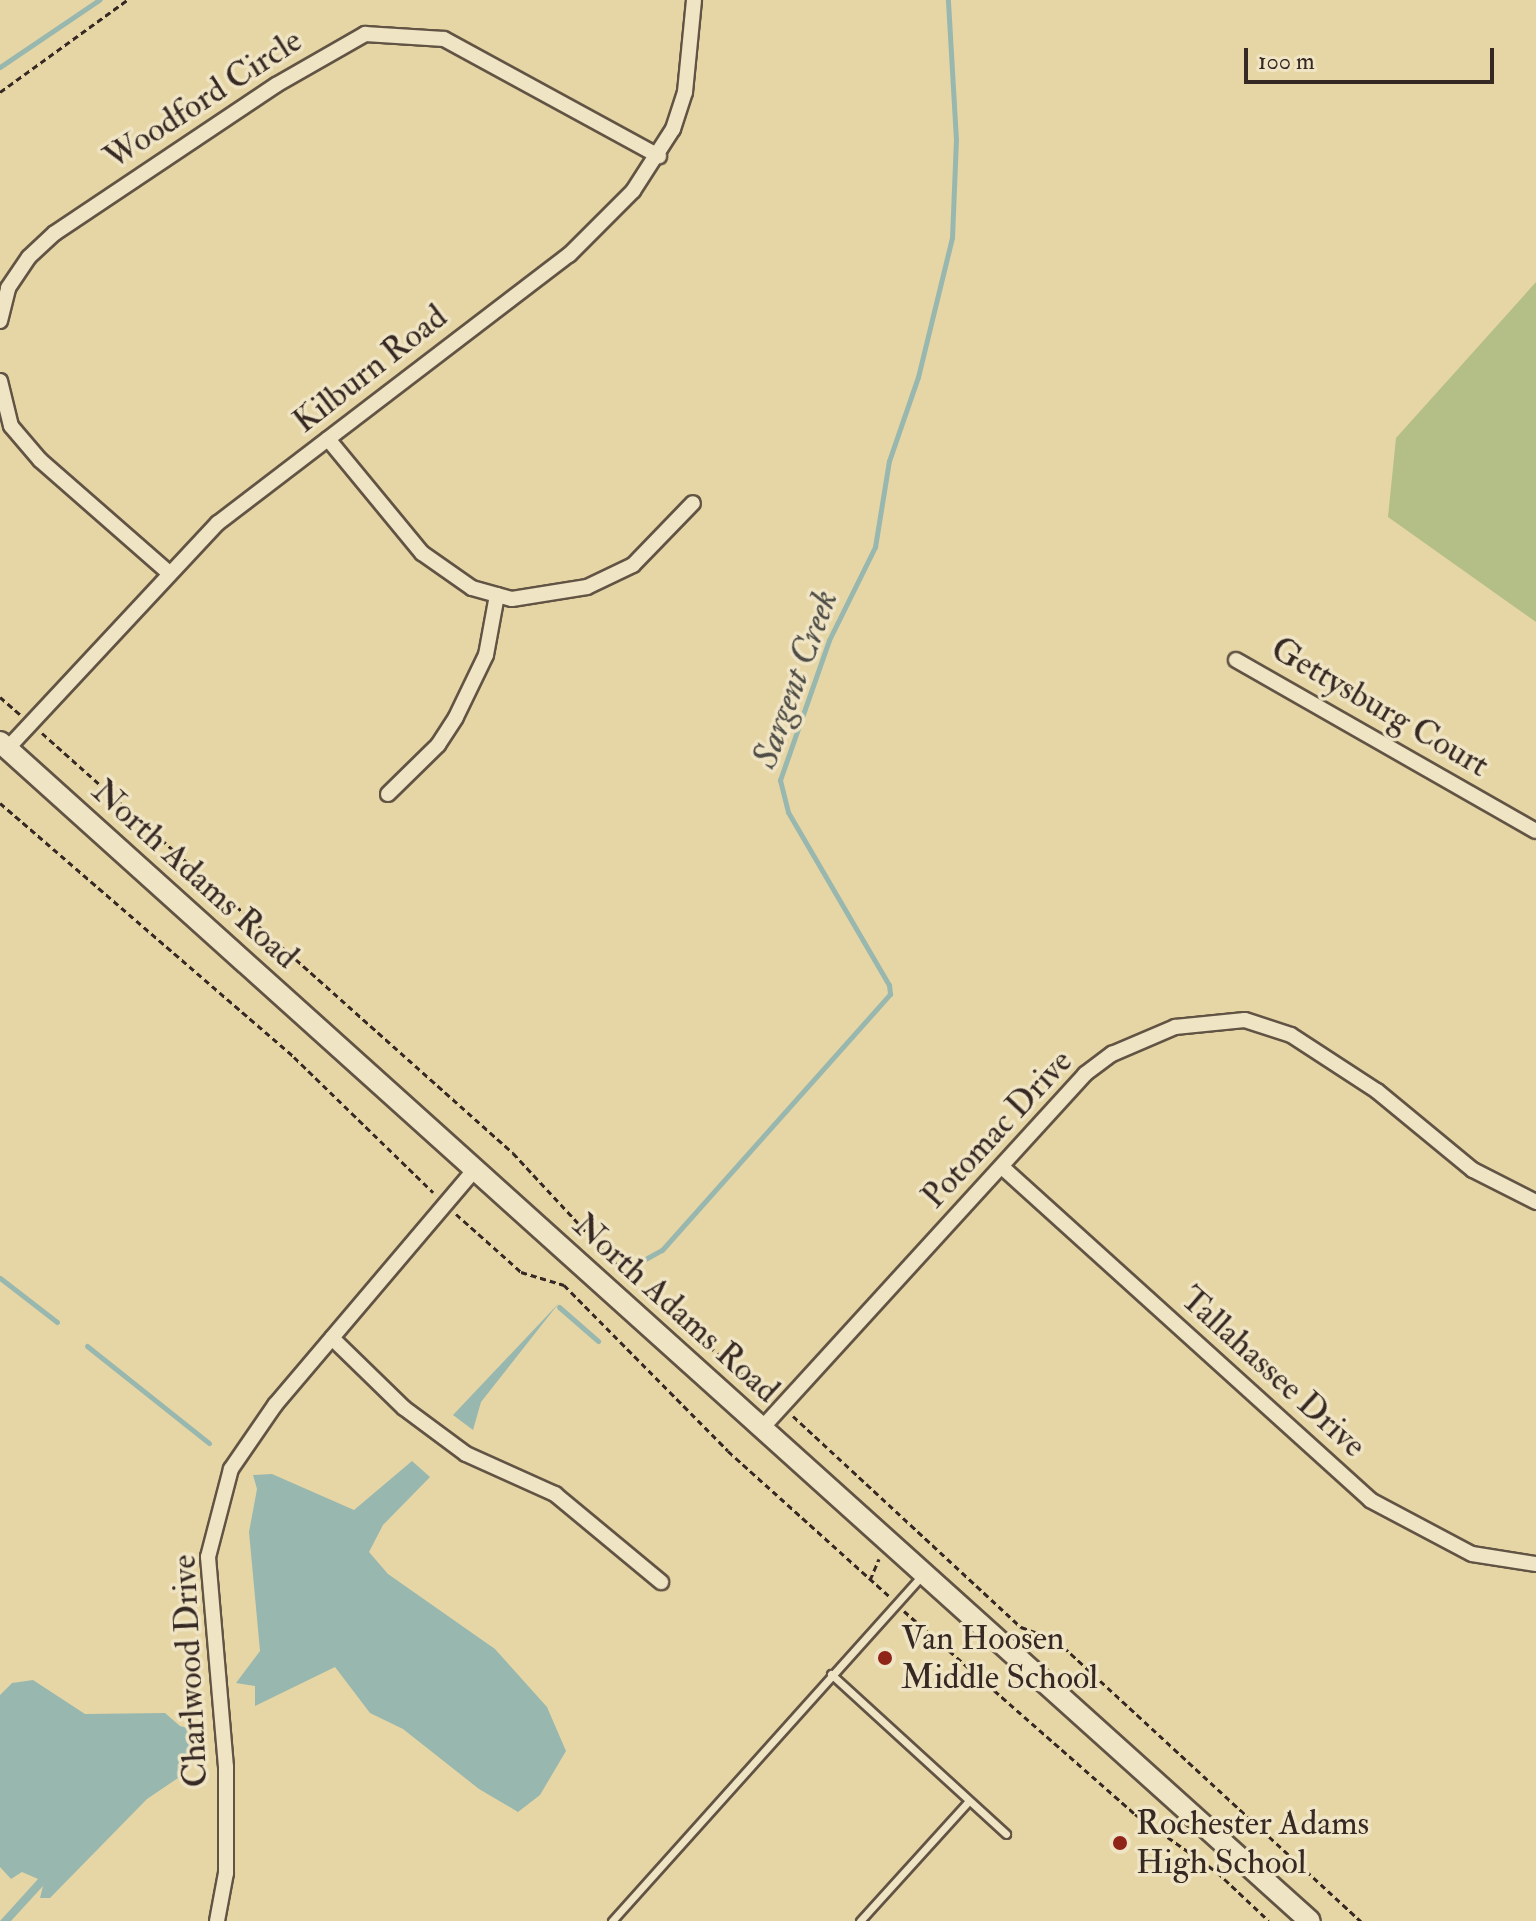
<!DOCTYPE html>
<html>
<head>
<meta charset="utf-8">
<style>
  body { margin:0 }
  #map { position:relative; width:1536px; height:1921px; overflow:hidden; background:#e7d6a5; font-family:"IM FELL Double Pica",serif }
  div>[style] { position:absolute }
  .green>* { inset:0; background:#b4be87 }
  .water>* { inset:0; background:#98b7af }
  .stream>* { height:5px; margin:-2.5px; padding:0 2.5px; transform-origin:2.5px; border-radius:2.5px; background:#98b7af }
  .path>* { height:3px; margin-top:-1.5px; transform-origin:0; background:repeating-linear-gradient(90deg,#362823 0 6px,transparent 0 10px) }
  .roads { filter:drop-shadow(2px 0 #625444) drop-shadow(-2px 0 #625444) drop-shadow(0 2px #625444) drop-shadow(0 -2px #625444) }
  .lane>* { height:7px; margin:-3.5px; padding:0 3.5px; transform-origin:3.5px; border-radius:3.5px; background:#efe4c4 }
  .street>* { height:14px; margin:-7px; padding:0 7px; transform-origin:7px; border-radius:7px; background:#efe4c4 }
  .secondary>* { height:20px; margin:-10px; padding:0 10px; transform-origin:10px; border-radius:10px; background:#efe4c4 }
  .dots>* { width:22px; height:22px; translate:-50% -50%; box-sizing:border-box; border:4px solid #efe4c4; border-radius:50% }
  span { translate:-50% -50%; white-space:nowrap; text-align:center; line-height:1.15; -webkit-text-stroke:7px #efe4c4; paint-order:stroke }
  .street-label { font-size:34px; color:#362823 }
  .poi-label { font-size:34px; color:#362823 }
  .left { translate:0 -50%; text-align:left }
  .water-label { font-size:36px; color:#4e4c46; font-style:italic }
  .scale { position:absolute; left:1244px; top:48px; width:250px; height:36px; box-sizing:border-box; border:4px solid #362823; border-top:0; padding-left:10px; font-size:24px; line-height:28px; white-space:nowrap; color:#362823; -webkit-text-stroke:6px #efe4c4; paint-order:stroke }
</style>
</head>
<body>
<div id="map">
  <div class="green">
    <div style="clip-path:polygon(1536px 282px,1536px 622px,1388px 517px,1396px 438px)"></div>
  </div>
  <div class="water">
    <div style="clip-path:polygon(559px 1303px,481px 1402px,473px 1430px,453px 1415px)"></div>
    <div style="clip-path:polygon(412px 1461px,430px 1477px,383px 1525px,369px 1552px,388px 1574px,495px 1649px,547px 1707px,566px 1751px,540px 1795px,518px 1812px,479px 1789px,403px 1729px,370px 1713px,335px 1667px,255px 1706px,255px 1686px,236px 1683px,260px 1651px,249px 1532px,257px 1489px,253px 1475px,272px 1474px,354px 1510px)"></div>
    <div style="clip-path:polygon(33px 1680px,85px 1714px,165px 1713px,180px 1726px,196px 1730px,178px 1778px,147px 1799px,50px 1898px,40px 1898px,43px 1886px,11px 1921px,0 1921px,38px 1879px,22px 1872px,11px 1879px,0 1867px,0 1695px,12px 1683px)"></div>
  </div>
  <div class="stream">
    <div style="left:0;top:67px;width:120px;rotate:-34.1deg"></div>
    <div style="left:640px;top:1262px;width:25px;rotate:-29deg"></div>
    <div style="left:662px;top:1250px;width:343px;rotate:-48.3deg"></div>
    <div style="left:890px;top:994px;width:9px;rotate:-96deg"></div>
    <div style="left:889px;top:985px;width:200px;rotate:-120.3deg"></div>
    <div style="left:788px;top:812px;width:33px;rotate:-104deg"></div>
    <div style="left:780px;top:780px;width:148px;rotate:-70.7deg"></div>
    <div style="left:829px;top:640px;width:104px;rotate:-63.7deg"></div>
    <div style="left:875px;top:547px;width:87px;rotate:-80.8deg"></div>
    <div style="left:889px;top:461px;width:89px;rotate:-71deg"></div>
    <div style="left:918px;top:377px;width:143px;rotate:-76.3deg"></div>
    <div style="left:952px;top:238px;width:98px;rotate:-87.7deg"></div>
    <div style="left:956px;top:140px;width:140px;rotate:-93.3deg"></div>
    <div style="left:0;top:1278px;width:72px;rotate:37.7deg"></div>
    <div style="left:559px;top:1307px;width:52px;rotate:41.1deg"></div>
    <div style="left:87px;top:1346px;width:156px;rotate:38.5deg"></div>
  </div>
  <div class="path">
    <div style="left:0;top:92px;width:157px;rotate:-35.9deg"></div>
    <div style="left:0;top:697px;width:28px;rotate:41deg"></div>
    <div style="left:42px;top:733px;width:631px;rotate:41.72deg"></div>
    <div style="left:513px;top:1153px;width:176px;rotate:47.1deg"></div>
    <div style="left:633px;top:1282px;width:177px;rotate:40.2deg"></div>
    <div style="left:0;top:803px;width:389px;rotate:40.8deg"></div>
    <div style="left:294px;top:1057px;width:194px;rotate:44.2deg"></div>
    <div style="left:456px;top:1214px;width:87px;rotate:41.7deg"></div>
    <div style="left:521px;top:1272px;width:45px;rotate:16.8deg"></div>
    <div style="left:564px;top:1285px;width:233px;rotate:45.3deg"></div>
    <div style="left:728px;top:1451px;width:218px;rotate:42deg"></div>
    <div style="left:793px;top:1416px;width:311px;rotate:42.8deg"></div>
    <div style="left:1021px;top:1627px;width:37px;rotate:20deg"></div>
    <div style="left:1056px;top:1640px;width:415px;rotate:42.7deg"></div>
    <div style="left:870px;top:1580px;width:23px;rotate:-67deg"></div>
    <div style="left:904px;top:1611px;width:308px;rotate:41.3deg"></div>
    <div style="left:1135px;top:1814px;width:100px;rotate:35.3deg"></div>
    <div style="left:1217px;top:1872px;width:71px;rotate:43.3deg"></div>
  </div>
  <div class="roads">
    <div class="lane">
      <div style="left:831px;top:1674px;width:237px;rotate:42.4deg"></div>
      <div style="left:612px;top:1921px;width:465px;rotate:-48.1deg"></div>
      <div style="left:860px;top:1921px;width:162px;rotate:-47.8deg"></div>
    </div>
    <div class="street">
      <div style="left:0;top:321px;width:34px;rotate:-76deg"></div>
      <div style="left:8px;top:288px;width:37px;rotate:-56deg"></div>
      <div style="left:29px;top:257px;width:35px;rotate:-43deg"></div>
      <div style="left:55px;top:233px;width:266px;rotate:-33.8deg"></div>
      <div style="left:276px;top:85px;width:103px;rotate:-29.8deg"></div>
      <div style="left:365px;top:34px;width:79px;rotate:3.6deg"></div>
      <div style="left:444px;top:39px;width:245px;rotate:28.6deg"></div>
      <div style="left:0;top:381px;width:46px;rotate:76.3deg"></div>
      <div style="left:11px;top:426px;width:45px;rotate:49.5deg"></div>
      <div style="left:40px;top:460px;width:171px;rotate:41.2deg"></div>
      <div style="left:328px;top:439px;width:148px;rotate:50.5deg"></div>
      <div style="left:422px;top:553px;width:61px;rotate:35deg"></div>
      <div style="left:472px;top:588px;width:41px;rotate:15.4deg"></div>
      <div style="left:512px;top:599px;width:76px;rotate:-9.1deg"></div>
      <div style="left:587px;top:587px;width:51px;rotate:-25.6deg"></div>
      <div style="left:633px;top:565px;width:86px;rotate:-45.9deg"></div>
      <div style="left:1236px;top:660px;width:345px;rotate:29.7deg"></div>
      <div style="left:7px;top:749px;width:309px;rotate:-47deg"></div>
      <div style="left:218px;top:523px;width:442px;rotate:-37.4deg"></div>
      <div style="left:569px;top:255px;width:91px;rotate:-45deg"></div>
      <div style="left:633px;top:191px;width:74px;rotate:-57.2deg"></div>
      <div style="left:673px;top:129px;width:39px;rotate:-72deg"></div>
      <div style="left:685px;top:92px;width:92px;rotate:-84.4deg"></div>
      <div style="left:388px;top:794px;width:70px;rotate:-44.4deg"></div>
      <div style="left:438px;top:745px;width:33px;rotate:-57deg"></div>
      <div style="left:456px;top:717px;width:69px;rotate:-64.2deg"></div>
      <div style="left:486px;top:655px;width:61px;rotate:-79.6deg"></div>
      <div style="left:1002px;top:1167px;width:496px;rotate:42.1deg"></div>
      <div style="left:1370px;top:1500px;width:115px;rotate:27.9deg"></div>
      <div style="left:1472px;top:1554px;width:65px;rotate:8.9deg"></div>
      <div style="left:332px;top:1338px;width:100px;rotate:44.2deg"></div>
      <div style="left:404px;top:1408px;width:77px;rotate:36.6deg"></div>
      <div style="left:466px;top:1454px;width:98px;rotate:24.2deg"></div>
      <div style="left:555px;top:1494px;width:138px;rotate:39.7deg"></div>
      <div style="left:762px;top:1428px;width:479px;rotate:-47.6deg"></div>
      <div style="left:1085px;top:1074px;width:34px;rotate:-37deg"></div>
      <div style="left:1112px;top:1054px;width:69px;rotate:-23.2deg"></div>
      <div style="left:1175px;top:1027px;width:70px;rotate:-5.7deg"></div>
      <div style="left:1245px;top:1020px;width:48px;rotate:18.1deg"></div>
      <div style="left:1291px;top:1035px;width:103px;rotate:33.1deg"></div>
      <div style="left:1377px;top:1091px;width:124px;rotate:39.5deg"></div>
      <div style="left:1473px;top:1170px;width:71px;rotate:26.9deg"></div>
      <div style="left:217px;top:1921px;width:49px;rotate:-79.4deg"></div>
      <div style="left:226px;top:1873px;width:106px;rotate:-90deg"></div>
      <div style="left:226px;top:1767px;width:211px;rotate:-94.9deg"></div>
      <div style="left:208px;top:1557px;width:91px;rotate:-75.4deg"></div>
      <div style="left:231px;top:1469px;width:78px;rotate:-55.5deg"></div>
      <div style="left:275px;top:1405px;width:308px;rotate:-49.7deg"></div>
    </div>
    <div class="secondary">
      <div style="left:0;top:742px;width:1762px;rotate:41.99deg"></div>
    </div>
  </div>
  <div class="dots">
    <div style="left:885px;top:1658px;background:#8f2418"></div>
    <div style="left:1120px;top:1843px;background:#8f2418"></div>
  </div>
  <div class="street-label">
    <span style="left:203px;top:99px;rotate:-33deg">Woodford Circle</span>
    <span style="left:370px;top:369px;rotate:-38deg">Kilburn Road</span>
    <span style="left:1380px;top:707px;rotate:30deg">Gettysburg Court</span>
    <span style="left:195px;top:874px;rotate:42deg">North Adams Road</span>
    <span style="left:997px;top:1129px;rotate:-47deg">Potomac Drive</span>
    <span style="left:676px;top:1308px;rotate:42deg">North Adams Road</span>
    <span style="left:1273px;top:1372px;rotate:42deg">Tallahassee Drive</span>
    <span style="left:190px;top:1671px;rotate:-93deg">Charlwood Drive</span>
  </div>
  <div class="poi-label">
    <span class="left" style="left:901px;top:1658px">Van Hoosen<br>Middle School</span>
    <span class="left" style="left:1136px;top:1843px">Rochester Adams<br>High School</span>
  </div>
  <div class="water-label">
    <span style="left:795px;top:679px;rotate:-70deg">Sargent Creek</span>
  </div>
  <div class="scale">100 m</div>
</div>
</body>
</html>
